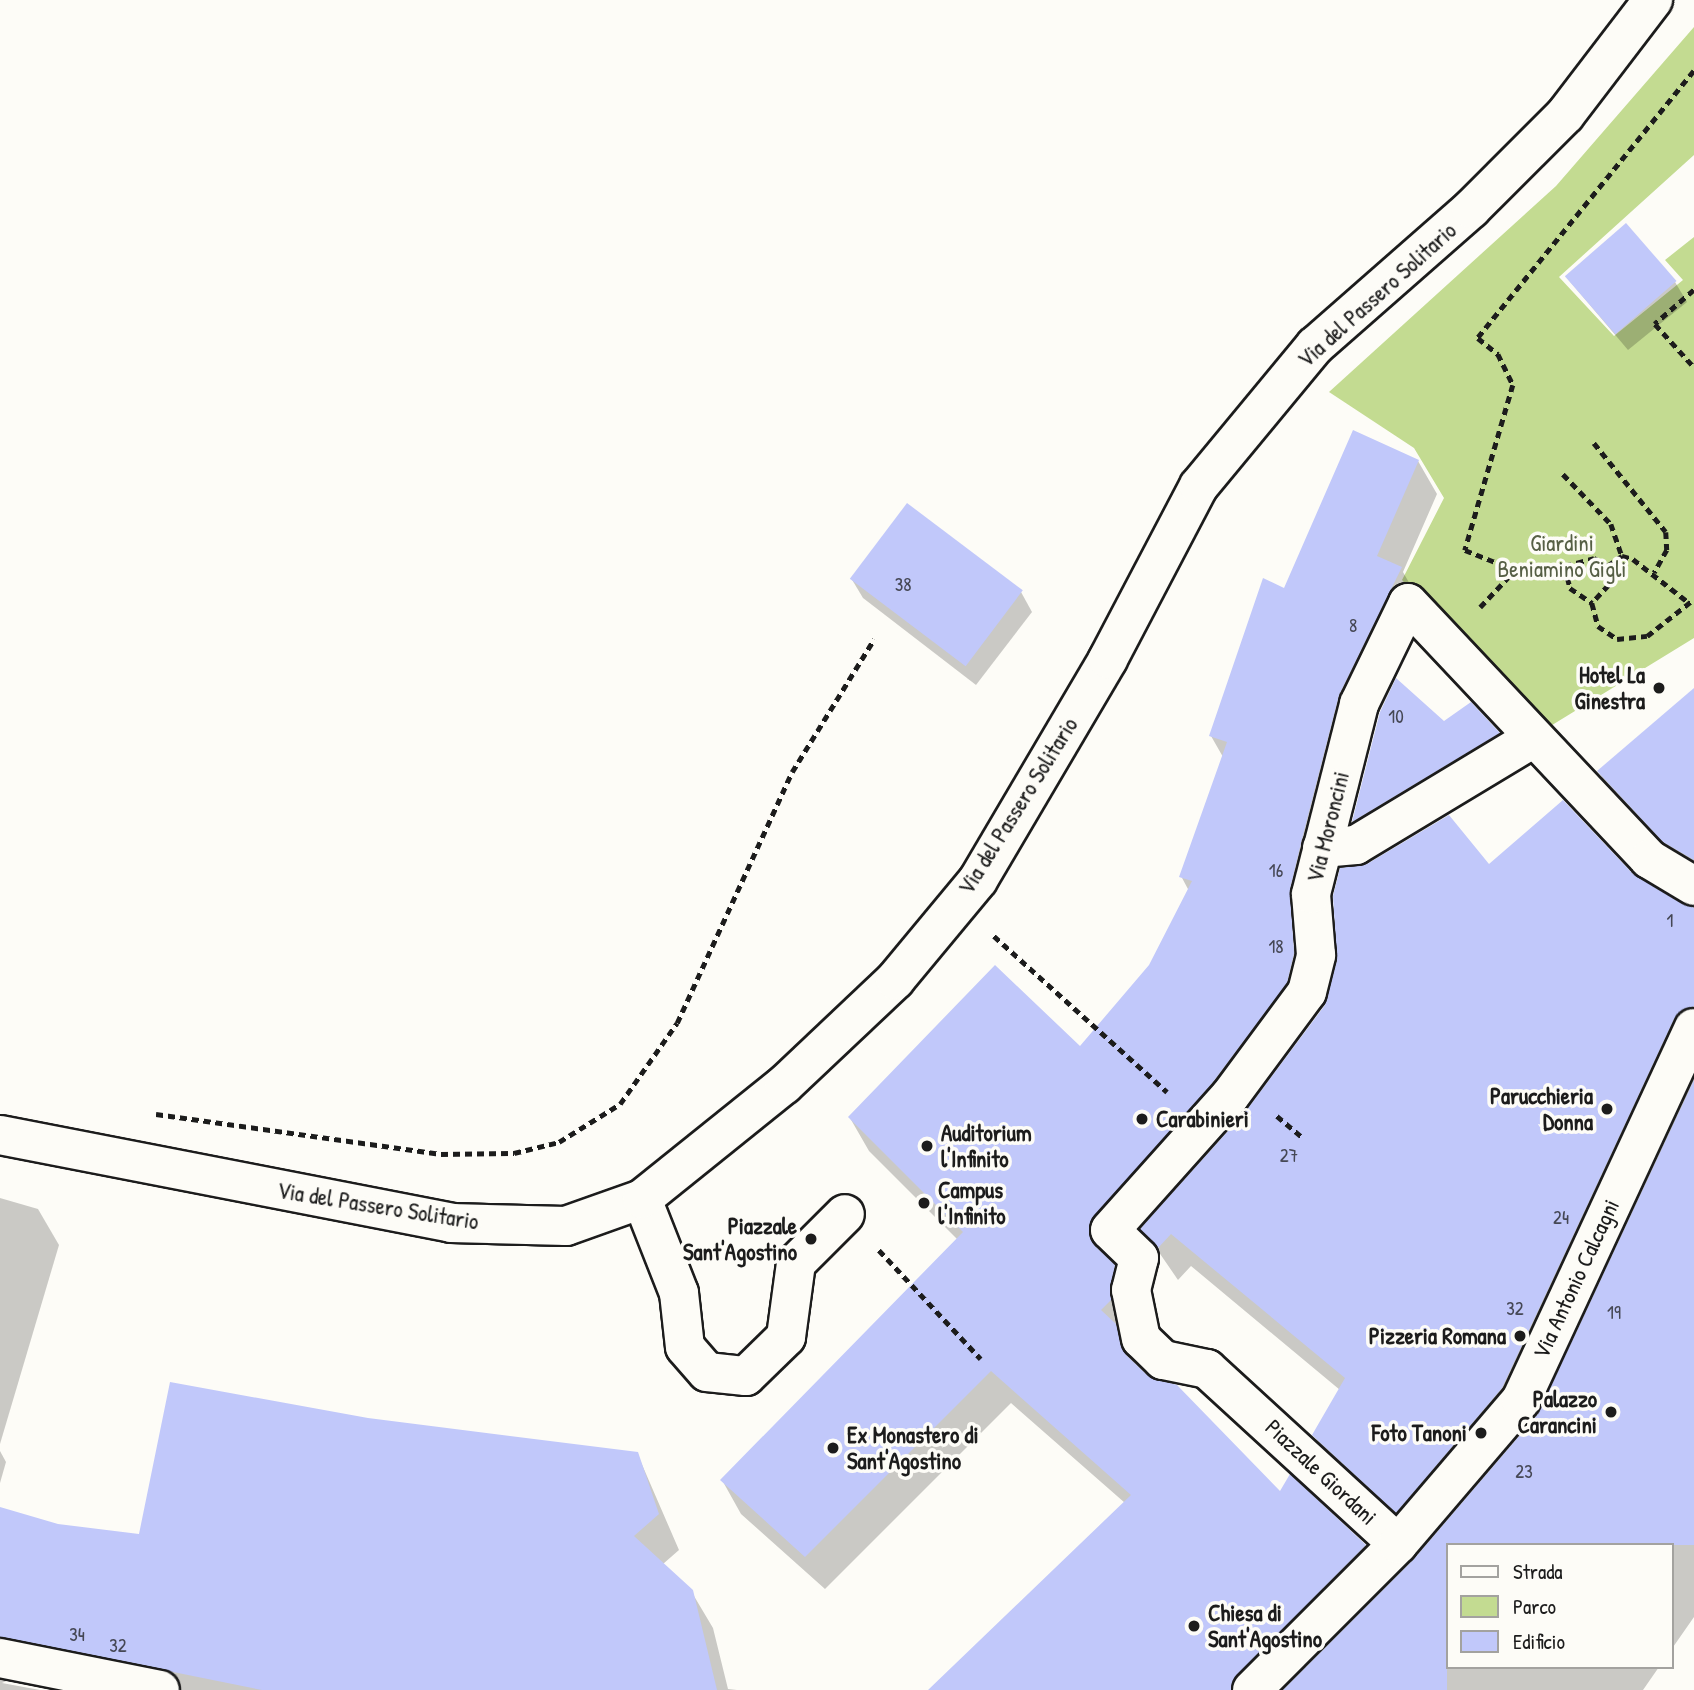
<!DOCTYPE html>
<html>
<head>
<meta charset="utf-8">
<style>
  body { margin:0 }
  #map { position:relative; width:1694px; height:1690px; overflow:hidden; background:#fdfcf7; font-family:"Patrick Hand",sans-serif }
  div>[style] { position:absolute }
  .green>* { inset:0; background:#c3db91 }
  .shadow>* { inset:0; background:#0003 }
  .building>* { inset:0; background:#c1c8fa; transform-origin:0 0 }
  .path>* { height:4.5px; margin-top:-2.25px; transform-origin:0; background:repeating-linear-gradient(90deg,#1c1c1c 0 7px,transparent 0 12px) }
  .roads { filter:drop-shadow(2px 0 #1c1c1c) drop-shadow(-2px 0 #1c1c1c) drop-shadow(0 2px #1c1c1c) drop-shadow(0 -2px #1c1c1c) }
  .street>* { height:38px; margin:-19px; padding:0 19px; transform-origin:19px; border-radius:19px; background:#fdfcf7 }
  .secondary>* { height:38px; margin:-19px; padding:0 19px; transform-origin:19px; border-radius:19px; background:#fdfcf7 }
  .dots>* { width:19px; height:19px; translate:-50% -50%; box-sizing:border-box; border:4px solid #fdfcf7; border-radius:50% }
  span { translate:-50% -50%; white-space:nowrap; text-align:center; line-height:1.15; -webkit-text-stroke:7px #fdfcf7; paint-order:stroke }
  .number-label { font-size:19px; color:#454754 }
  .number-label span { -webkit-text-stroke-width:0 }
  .street-label { font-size:23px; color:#1c1c1c }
  .park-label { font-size:23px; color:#565f45 }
  .poi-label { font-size:23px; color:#1c1c1c; font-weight:700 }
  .right { translate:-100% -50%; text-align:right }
  .left { translate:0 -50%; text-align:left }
  .legend { position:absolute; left:1446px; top:1543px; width:228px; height:126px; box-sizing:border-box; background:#fdfcf7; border:2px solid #a3a29f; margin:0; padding:9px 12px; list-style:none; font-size:21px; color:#1c1c1c }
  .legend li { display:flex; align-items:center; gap:14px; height:35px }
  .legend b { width:35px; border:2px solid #a3a29f }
</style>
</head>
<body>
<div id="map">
  <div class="green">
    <div style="clip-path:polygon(1694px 27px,1694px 155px,1559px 277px,1614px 336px,1683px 280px,1665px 260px,1694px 237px,1694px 638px,1544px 730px,1402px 580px,1444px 498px,1414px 448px,1329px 392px,1556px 186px)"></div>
  </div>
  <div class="shadow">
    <div style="clip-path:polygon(1567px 278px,1675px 282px,1687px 302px,1628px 350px)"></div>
    <div style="clip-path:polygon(1418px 461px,1437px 494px,1403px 572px,1420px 602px,1358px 729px,1312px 988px,1232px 1116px,1107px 1260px,1133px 1300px,1123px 1340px,1137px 1368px,1280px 1494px,1365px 1546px,1384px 1579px,1273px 1690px,949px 1690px,1125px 1503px,1011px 1403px,825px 1589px,741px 1514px,722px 1480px,958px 1240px,869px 1151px,850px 1118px,1080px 1049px,1151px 966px,1189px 891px,1181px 876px,1223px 757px,1211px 736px,1285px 590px)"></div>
    <div style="clip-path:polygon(851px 578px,1021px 592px,1032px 612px,976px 685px,863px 598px)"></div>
    <div style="clip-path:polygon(1694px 690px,1694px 882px,1618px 805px,1599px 772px)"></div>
    <div style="clip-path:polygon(1381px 712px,1371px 813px,1499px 735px,1510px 753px,1365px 841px,1354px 822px)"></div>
    <div style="clip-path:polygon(1489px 866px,1637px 879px,1683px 907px,1694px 907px,1694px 1051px,1521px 1422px,1416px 1545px,1333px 1469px,1314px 1435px,1340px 1390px,1191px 1266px,1178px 1280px,1143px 1229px)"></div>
    <div style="clip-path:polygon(1694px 1078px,1694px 1617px,1671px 1650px,1671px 1545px,1447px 1545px,1447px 1667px,1659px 1667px,1643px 1690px,1285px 1690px,1415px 1561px,1539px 1415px)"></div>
    <div style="clip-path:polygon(0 1198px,38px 1209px,59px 1245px,0 1444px)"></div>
    <div style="clip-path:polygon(367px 1419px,637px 1453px,679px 1550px,663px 1564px,691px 1591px,713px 1628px,728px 1689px,737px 1690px,116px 1690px,26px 1672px,2px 1683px,40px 1690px,0 1690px,0 1509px,58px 1526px,140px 1536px)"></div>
    <div style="clip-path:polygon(0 1451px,6px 1462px,0 1483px)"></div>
  </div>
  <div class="building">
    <div style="left:1626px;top:223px;width:77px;height:81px;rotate:49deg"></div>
    <div style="clip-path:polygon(1353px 430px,1419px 460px,1377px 556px,1402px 567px,1339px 695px,1302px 839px,1290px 889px,1294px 953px,1287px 983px,1213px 1082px,1089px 1226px,1094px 1245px,1115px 1265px,1111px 1300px,1101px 1310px,1116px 1324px,1126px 1355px,1148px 1376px,1177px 1385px,1280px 1491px,1290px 1474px,1366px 1545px,1237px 1675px,1231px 1690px,928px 1690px,1131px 1495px,991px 1371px,805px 1557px,720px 1480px,963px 1232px,848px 1117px,995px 965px,1080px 1046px,1149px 965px,1192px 881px,1179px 877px,1227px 742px,1209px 736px,1263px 578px,1284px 588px)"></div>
    <div style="left:907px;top:503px;width:145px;height:95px;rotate:37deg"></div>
    <div style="clip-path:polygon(1396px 678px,1444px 721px,1471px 702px,1500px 733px,1352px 822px,1380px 712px)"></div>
    <div style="clip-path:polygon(1694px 688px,1694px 860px,1663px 842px,1597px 771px)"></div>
    <div style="clip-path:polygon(1563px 800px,1633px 874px,1694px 908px,1694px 1006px,1674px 1019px,1502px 1388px,1396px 1513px,1312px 1435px,1345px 1378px,1171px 1234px,1158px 1248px,1140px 1229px,1246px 1111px,1325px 1005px,1337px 960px,1333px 896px,1340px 868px,1367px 864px,1449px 815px,1489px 864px)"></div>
    <div style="clip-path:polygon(1694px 1080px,1694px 1545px,1447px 1545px,1447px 1690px,1283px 1690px,1414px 1559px,1538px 1414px)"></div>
    <div style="clip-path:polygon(170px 1382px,368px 1418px,638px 1452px,659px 1514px,634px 1536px,693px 1590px,717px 1690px,262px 1690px,0 1637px,0 1507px,58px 1524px,139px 1534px)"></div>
  </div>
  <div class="path">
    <div style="left:1694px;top:71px;width:343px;rotate:129deg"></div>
    <div style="left:1478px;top:338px;width:26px;rotate:39deg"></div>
    <div style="left:1498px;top:354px;width:34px;rotate:64deg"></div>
    <div style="left:1513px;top:385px;width:172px;rotate:106.2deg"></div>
    <div style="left:1465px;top:550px;width:54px;rotate:21.8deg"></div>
    <div style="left:1515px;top:570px;width:50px;rotate:-4.6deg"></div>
    <div style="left:1565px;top:566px;width:23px;rotate:77deg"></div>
    <div style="left:1570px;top:588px;width:27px;rotate:34deg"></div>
    <div style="left:1592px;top:603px;width:24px;rotate:75deg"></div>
    <div style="left:1598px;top:626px;width:23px;rotate:34deg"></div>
    <div style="left:1617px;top:639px;width:30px;rotate:-6deg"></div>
    <div style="left:1647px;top:636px;width:60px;rotate:-38.2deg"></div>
    <div style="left:1694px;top:290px;width:52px;rotate:138.9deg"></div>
    <div style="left:1655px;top:324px;width:58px;rotate:47.8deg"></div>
    <div style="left:1594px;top:443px;width:114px;rotate:51deg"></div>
    <div style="left:1666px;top:532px;width:18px;rotate:87deg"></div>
    <div style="left:1667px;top:550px;width:26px;rotate:119deg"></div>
    <div style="left:1563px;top:474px;width:69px;rotate:46.2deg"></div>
    <div style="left:1611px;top:524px;width:34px;rotate:71deg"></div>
    <div style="left:1565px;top:566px;width:30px;rotate:-15deg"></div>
    <div style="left:1594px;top:558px;width:15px;rotate:32deg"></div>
    <div style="left:1607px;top:566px;width:19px;rotate:84deg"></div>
    <div style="left:1609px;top:585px;width:25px;rotate:133deg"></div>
    <div style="left:1607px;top:566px;width:18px;rotate:-34deg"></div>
    <div style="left:1622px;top:556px;width:11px;rotate:15deg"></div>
    <div style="left:1633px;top:559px;width:70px;rotate:38deg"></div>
    <div style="left:1480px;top:607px;width:51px;rotate:-46.6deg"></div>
    <div style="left:994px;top:936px;width:233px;rotate:42deg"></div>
    <div style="left:156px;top:1114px;width:288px;rotate:8deg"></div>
    <div style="left:441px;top:1154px;width:73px;rotate:-0.8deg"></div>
    <div style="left:514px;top:1153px;width:46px;rotate:-13.7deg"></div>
    <div style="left:559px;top:1142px;width:72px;rotate:-31.9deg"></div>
    <div style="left:620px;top:1104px;width:99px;rotate:-54.9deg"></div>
    <div style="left:677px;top:1023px;width:276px;rotate:-65.4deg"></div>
    <div style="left:792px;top:772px;width:156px;rotate:-58.3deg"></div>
    <div style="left:1277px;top:1116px;width:33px;rotate:40deg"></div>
    <div style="left:879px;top:1250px;width:149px;rotate:46.9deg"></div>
  </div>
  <div class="roads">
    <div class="street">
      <div style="left:1322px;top:848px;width:34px;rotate:-5deg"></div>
      <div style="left:1356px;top:845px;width:205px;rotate:-31.1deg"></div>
      <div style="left:642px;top:1199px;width:101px;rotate:68.5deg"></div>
      <div style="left:679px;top:1293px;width:54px;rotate:83.7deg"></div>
      <div style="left:685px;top:1347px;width:33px;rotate:49deg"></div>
      <div style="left:707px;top:1372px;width:39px;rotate:6deg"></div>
      <div style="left:746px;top:1376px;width:56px;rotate:-44.3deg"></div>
      <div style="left:786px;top:1337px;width:75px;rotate:-82.3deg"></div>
      <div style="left:796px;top:1263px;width:69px;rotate:-45deg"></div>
      <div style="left:1398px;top:1544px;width:259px;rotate:-137.5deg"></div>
      <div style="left:1207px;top:1369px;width:45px;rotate:-168.4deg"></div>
      <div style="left:1163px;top:1360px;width:30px;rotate:-136deg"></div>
      <div style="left:1141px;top:1339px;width:50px;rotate:-101.5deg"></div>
      <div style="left:1131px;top:1290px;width:33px;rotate:-76deg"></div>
      <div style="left:1139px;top:1258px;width:40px;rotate:-136deg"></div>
      <div style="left:1110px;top:1230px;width:180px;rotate:-48.2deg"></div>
      <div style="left:1230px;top:1096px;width:129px;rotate:-53.5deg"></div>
      <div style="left:1307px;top:992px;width:38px;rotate:-76deg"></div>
      <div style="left:1316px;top:955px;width:61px;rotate:-94.7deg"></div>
      <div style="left:1311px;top:894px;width:196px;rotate:-75.8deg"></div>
      <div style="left:1359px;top:704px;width:112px;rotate:-64.1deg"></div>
      <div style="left:1408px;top:603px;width:352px;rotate:46.7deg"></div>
      <div style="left:1649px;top:859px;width:52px;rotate:31deg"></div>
      <div style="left:0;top:1658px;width:163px;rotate:11.3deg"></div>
      <div style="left:1252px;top:1690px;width:206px;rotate:-45deg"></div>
      <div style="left:1398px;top:1544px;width:189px;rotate:-49.5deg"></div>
      <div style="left:1521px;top:1400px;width:410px;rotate:-65.1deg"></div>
    </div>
    <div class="secondary">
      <div style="left:0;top:1135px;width:460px;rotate:11deg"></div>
      <div style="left:451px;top:1223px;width:115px;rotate:1.5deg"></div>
      <div style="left:566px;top:1226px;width:81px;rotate:-19.6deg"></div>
      <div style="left:642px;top:1199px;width:182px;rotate:-38.8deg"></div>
      <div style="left:784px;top:1085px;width:153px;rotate:-43.4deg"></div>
      <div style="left:895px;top:980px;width:130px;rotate:-50.3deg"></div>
      <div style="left:978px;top:880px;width:256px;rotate:-59.5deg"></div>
      <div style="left:1108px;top:659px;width:195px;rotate:-62.3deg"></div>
      <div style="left:1199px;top:486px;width:182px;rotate:-50.4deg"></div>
      <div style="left:1315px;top:346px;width:208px;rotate:-41.3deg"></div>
      <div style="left:1471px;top:209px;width:133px;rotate:-45deg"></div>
      <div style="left:1565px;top:115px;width:145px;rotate:-52.6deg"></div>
    </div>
  </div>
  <div class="dots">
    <div style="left:1659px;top:688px;background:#1c1c1c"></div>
    <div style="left:1607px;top:1109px;background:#1c1c1c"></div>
    <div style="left:1142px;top:1119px;background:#1c1c1c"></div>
    <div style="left:927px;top:1146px;background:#1c1c1c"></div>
    <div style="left:924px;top:1203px;background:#1c1c1c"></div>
    <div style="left:811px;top:1239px;background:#1c1c1c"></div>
    <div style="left:1520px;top:1336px;background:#1c1c1c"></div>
    <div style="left:1611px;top:1412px;background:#1c1c1c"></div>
    <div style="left:1481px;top:1433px;background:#1c1c1c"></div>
    <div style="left:833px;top:1448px;background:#1c1c1c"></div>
    <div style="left:1194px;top:1626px;background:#1c1c1c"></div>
  </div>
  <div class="number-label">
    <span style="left:903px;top:585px">38</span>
    <span style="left:1353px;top:626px">8</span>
    <span style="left:1396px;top:717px">10</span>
    <span style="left:1276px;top:871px">16</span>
    <span style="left:1670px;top:921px">1</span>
    <span style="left:1276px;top:947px">18</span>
    <span style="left:1289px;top:1156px">27</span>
    <span style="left:1561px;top:1218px">24</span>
    <span style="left:1515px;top:1309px">32</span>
    <span style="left:1614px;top:1313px">19</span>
    <span style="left:1524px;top:1472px">23</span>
    <span style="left:77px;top:1635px">34</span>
    <span style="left:118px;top:1646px">32</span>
  </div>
  <div class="street-label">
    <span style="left:1377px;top:295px;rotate:-42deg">Via del Passero Solitario</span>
    <span style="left:1018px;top:806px;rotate:-58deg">Via del Passero Solitario</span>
    <span style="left:1328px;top:827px;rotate:-76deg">Via Moroncini</span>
    <span style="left:378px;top:1206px;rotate:9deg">Via del Passero Solitario</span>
    <span style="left:1576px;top:1279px;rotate:-65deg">Via Antonio Calcagni</span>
    <span style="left:1321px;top:1472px;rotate:43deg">Piazzale Giordani</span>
  </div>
  <div class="park-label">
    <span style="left:1562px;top:556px">Giardini<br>Beniamino Gigli</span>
  </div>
  <div class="poi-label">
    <span class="right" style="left:1645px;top:688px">Hotel La<br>Ginestra</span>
    <span class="right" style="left:1593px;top:1109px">Parucchieria<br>Donna</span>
    <span class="left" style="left:1156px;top:1119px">Carabinieri</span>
    <span class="left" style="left:941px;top:1146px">Auditorium<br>l'Infinito</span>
    <span class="left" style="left:938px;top:1203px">Campus<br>l'Infinito</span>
    <span class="right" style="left:797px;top:1239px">Piazzale<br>Sant'Agostino</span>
    <span class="right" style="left:1506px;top:1336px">Pizzeria Romana</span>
    <span class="right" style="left:1597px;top:1412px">Palazzo<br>Carancini</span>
    <span class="right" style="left:1467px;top:1433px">Foto Tanoni</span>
    <span class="left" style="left:847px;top:1448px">Ex Monastero di<br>Sant'Agostino</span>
    <span class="left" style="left:1208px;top:1626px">Chiesa di<br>Sant'Agostino</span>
  </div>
  <ul class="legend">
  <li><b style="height:9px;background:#fdfcf7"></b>Strada</li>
  <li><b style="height:19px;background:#c3db91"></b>Parco</li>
  <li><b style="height:19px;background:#c1c8fa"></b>Edificio</li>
  </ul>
</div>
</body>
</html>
